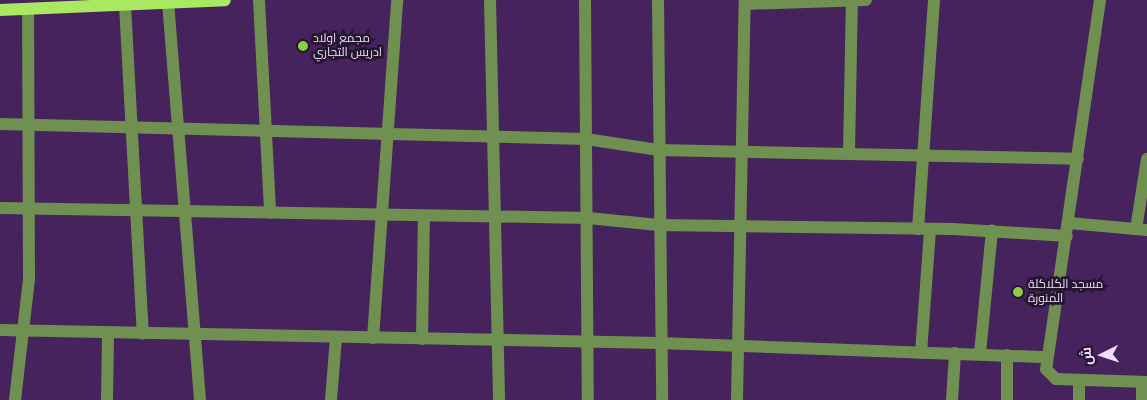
<!DOCTYPE html>
<html>
<head>
<meta charset="utf-8">
<style>
  body { margin:0 }
  #map { position:relative; width:1147px; height:400px; overflow:hidden; background:#46235c; font-family:Figtree,Cairo,sans-serif }
  div>[style] { position:absolute }
  .minor>* { height:12px; margin:-6px; padding:0 6px; transform-origin:6px; border-radius:6px; background:#709052 }
  .major>* { height:12px; margin:-6px; padding:0 6px; transform-origin:6px; border-radius:6px; background:#a9e962 }
  .dots>* { width:14px; height:14px; translate:-50% -50%; box-sizing:border-box; border:2px solid #25162f; border-radius:50% }
  span { translate:-50% -50%; white-space:nowrap; text-align:center; line-height:1.15; -webkit-text-stroke:5px #25162f; paint-order:stroke }
  .poi-label { font-size:12px; color:#efdcfe }
  .left { translate:0 -50%; text-align:left }
  .north { position:absolute; left:1077px; top:330px; width:50px; height:50px; -webkit-text-stroke:4px #25162f; paint-order:stroke; rotate:266deg; font-size:14px; font-weight:700; line-height:20px; text-align:center; color:#efdcfe }
  .north::after { content:''; display:block; margin:auto; width:18px; height:22px; background:#efdcfe; clip-path:polygon(50% 0,100% 100%,50% 72%,0 100%) }
</style>
</head>
<body>
<div id="map">
  <div class="minor">
    <div style="left:259px;top:0;width:213px;rotate:87deg"></div>
    <div style="left:490px;top:0;width:400px;rotate:88.7deg"></div>
    <div style="left:585px;top:0;width:400px;rotate:89.6deg"></div>
    <div style="left:658px;top:0;width:400px;rotate:89.4deg"></div>
    <div style="left:1100px;top:0;width:373px;rotate:98.3deg"></div>
    <div style="left:1046px;top:369px;width:14px;rotate:45deg"></div>
    <div style="left:1056px;top:379px;width:91px;rotate:1.9deg"></div>
    <div style="left:168px;top:2px;width:399px;rotate:85.4deg"></div>
    <div style="left:745px;top:4px;width:121px;rotate:-1.9deg"></div>
    <div style="left:125px;top:5px;width:329px;rotate:86.9deg"></div>
    <div style="left:0;top:124px;width:586px;rotate:1.47deg"></div>
    <div style="left:586px;top:139px;width:74px;rotate:8.6deg"></div>
    <div style="left:659px;top:150px;width:419px;rotate:1.2deg"></div>
    <div style="left:849px;top:152px;width:152px;rotate:-88.9deg"></div>
    <div style="left:0;top:208px;width:588px;rotate:0.97deg"></div>
    <div style="left:588px;top:218px;width:71px;rotate:5.6deg"></div>
    <div style="left:659px;top:225px;width:294px;rotate:0.8deg"></div>
    <div style="left:953px;top:229px;width:114px;rotate:3.5deg"></div>
    <div style="left:1069px;top:223px;width:78px;rotate:5.1deg"></div>
    <div style="left:918px;top:229px;width:230px;rotate:-86deg"></div>
    <div style="left:1136px;top:229px;width:71px;rotate:-81.1deg"></div>
    <div style="left:0;top:330px;width:659px;rotate:1.13deg"></div>
    <div style="left:659px;top:343px;width:389px;rotate:2.1deg"></div>
    <div style="left:373px;top:338px;width:339px;rotate:-85.9deg"></div>
    <div style="left:422px;top:339px;width:122px;rotate:-89.1deg"></div>
    <div style="left:921px;top:353px;width:124px;rotate:-85.8deg"></div>
    <div style="left:980px;top:353px;width:123px;rotate:-84.4deg"></div>
    <div style="left:1007px;top:355px;width:45px;rotate:90deg"></div>
    <div style="left:15px;top:400px;width:122px;rotate:-83.4deg"></div>
    <div style="left:29px;top:279px;width:270px;rotate:-90.2deg"></div>
    <div style="left:107px;top:400px;width:67px;rotate:-89.1deg"></div>
    <div style="left:331px;top:400px;width:62px;rotate:-85.4deg"></div>
    <div style="left:737px;top:400px;width:400px;rotate:-88.9deg"></div>
    <div style="left:952px;top:400px;width:47px;rotate:-86.3deg"></div>
    <div style="left:1079px;top:400px;width:20px;rotate:-90deg"></div>
    <div style="left:1142px;top:400px;width:18px;rotate:-90deg"></div>
  </div>
  <div class="major">
    <div style="left:0;top:10px;width:225px;rotate:-2.5deg"></div>
  </div>
  <div class="dots">
    <div style="left:303px;top:46px;background:#8ecd43"></div>
    <div style="left:1018px;top:292px;background:#8ecd43"></div>
  </div>
  <div class="poi-label">
    <span class="left" style="left:313px;top:46px">مجمع اولاد<br>ادريس التجاري</span>
    <span class="left" style="left:1028px;top:292px">مسجد الكلاكلة<br>المنورة</span>
  </div>
  <div class="north">ش</div>
</div>
</body>
</html>
